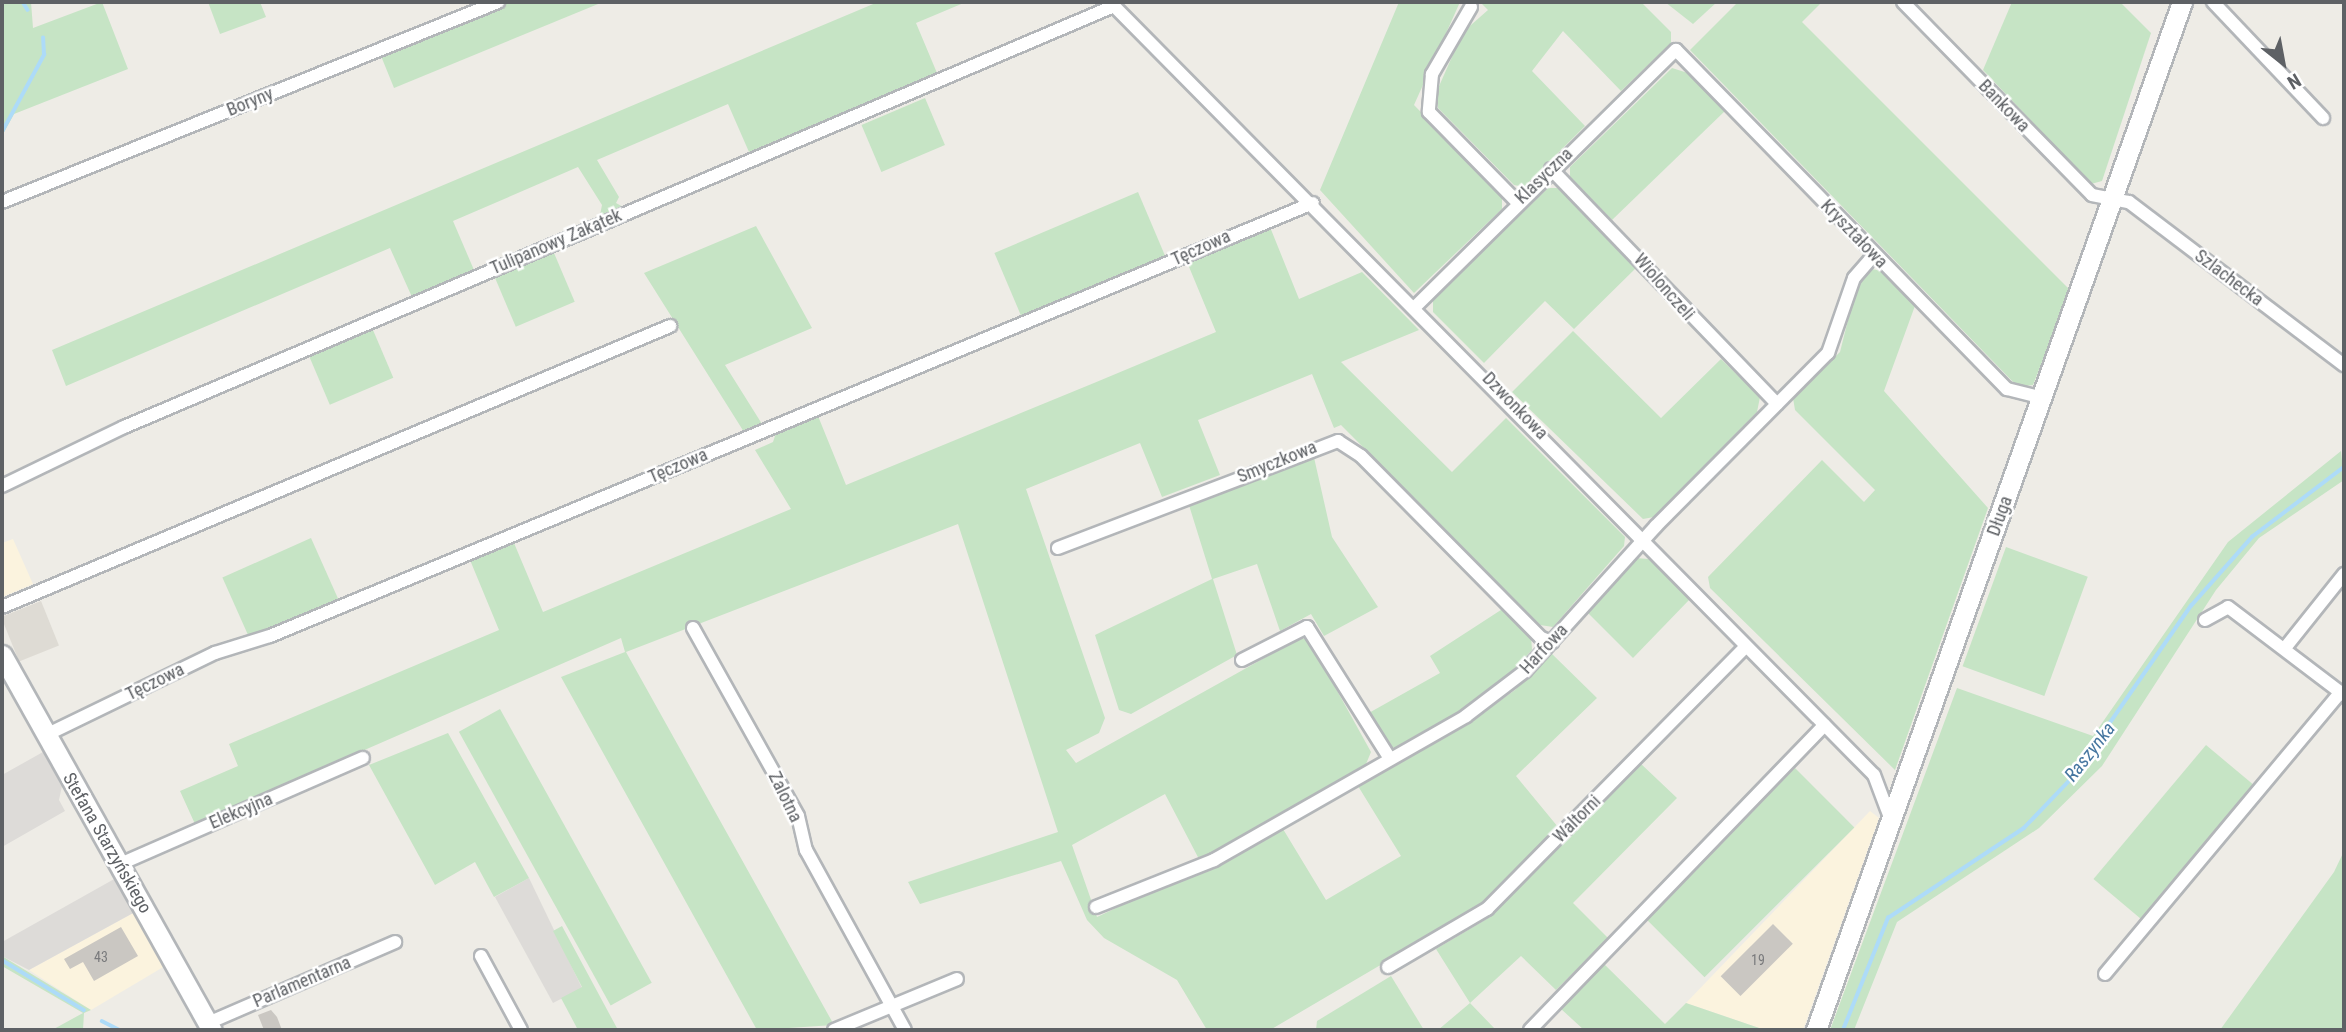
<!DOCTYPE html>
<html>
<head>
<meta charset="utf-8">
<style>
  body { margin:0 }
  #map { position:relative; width:2346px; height:1032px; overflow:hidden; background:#eeece6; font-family:"Roboto Condensed",sans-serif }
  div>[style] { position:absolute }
  .commercial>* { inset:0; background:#fbf3de }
  .industrial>* { inset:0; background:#dddbd8 }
  .education>* { inset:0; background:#dedbd4; transform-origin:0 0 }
  .green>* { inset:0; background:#c6e4c5; transform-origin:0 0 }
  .stream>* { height:3.5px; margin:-1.75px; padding:0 1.75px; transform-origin:1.75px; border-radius:1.75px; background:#addbf8 }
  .building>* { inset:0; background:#cac7c2; transform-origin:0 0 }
  .roads { filter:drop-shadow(2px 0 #b3b6b9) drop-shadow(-2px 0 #b3b6b9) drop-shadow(0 2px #b3b6b9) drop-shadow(0 -2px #b3b6b9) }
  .street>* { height:12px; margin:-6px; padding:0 6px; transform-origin:6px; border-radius:6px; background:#fff }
  .secondary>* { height:19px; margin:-9.5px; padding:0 9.5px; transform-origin:9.5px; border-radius:9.5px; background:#fff }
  span { translate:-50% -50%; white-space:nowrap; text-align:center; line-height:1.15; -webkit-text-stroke:5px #fff; paint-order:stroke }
  .number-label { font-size:14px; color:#797a7c }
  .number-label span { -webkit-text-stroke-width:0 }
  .street-label { font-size:18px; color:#5e6165 }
  .water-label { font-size:19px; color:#4777a1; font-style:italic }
  .frame { position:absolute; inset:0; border:4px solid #5e6165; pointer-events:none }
  .north { position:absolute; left:2248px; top:28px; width:70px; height:70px; -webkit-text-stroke:5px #fff; paint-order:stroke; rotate:149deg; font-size:19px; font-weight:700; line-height:28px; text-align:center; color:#5e6165 }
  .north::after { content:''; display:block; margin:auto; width:24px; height:32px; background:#5e6165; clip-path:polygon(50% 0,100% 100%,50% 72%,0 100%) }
</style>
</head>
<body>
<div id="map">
  <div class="commercial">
    <div style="clip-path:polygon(13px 539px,33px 584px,2px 597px,2px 543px)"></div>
    <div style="clip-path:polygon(1870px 811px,1879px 818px,1803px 1030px,1765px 1030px,1686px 1003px)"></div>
    <div style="clip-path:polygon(135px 912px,165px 966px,91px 1010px,29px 970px)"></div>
  </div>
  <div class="industrial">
    <div style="clip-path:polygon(43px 752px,62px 786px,59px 800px,65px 811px,2px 847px,2px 775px)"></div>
    <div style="clip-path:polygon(116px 878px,135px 912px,29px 970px,2px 956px,2px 942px)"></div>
    <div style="clip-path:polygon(529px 878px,582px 988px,553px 1003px,495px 897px)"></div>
  </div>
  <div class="education">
    <div style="left:41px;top:601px;width:48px;height:43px;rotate:68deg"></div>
  </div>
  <div class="green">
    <div style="clip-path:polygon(2px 2px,31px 2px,33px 28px,102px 2px,128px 69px,14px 114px,2px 136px)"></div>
    <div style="clip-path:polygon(208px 2px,260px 2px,266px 17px,220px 34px)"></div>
    <div style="clip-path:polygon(507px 2px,603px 2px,394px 88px,381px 56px)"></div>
    <div style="clip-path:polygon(878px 2px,966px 2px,916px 23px,937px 73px,749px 152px,728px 104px,597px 160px,619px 197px,616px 203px,627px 209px,599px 220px,602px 205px,578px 167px,453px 221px,474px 270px,412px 297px,390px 248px,66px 386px,52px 350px)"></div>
    <div style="clip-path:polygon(1399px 2px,1460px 2px,1414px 105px,1502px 195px,1502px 209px,1414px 293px,1320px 190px)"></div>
    <div style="clip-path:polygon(1480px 2px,1641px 2px,1671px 32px,1671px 43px,1621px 91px,1563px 31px,1532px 71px,1585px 126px,1524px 187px,1514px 185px,1438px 108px,1436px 93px,1463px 32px,1488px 10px)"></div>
    <div style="clip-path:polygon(1665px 2px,1717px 2px,1693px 24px)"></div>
    <div style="clip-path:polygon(1738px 2px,1822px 2px,1802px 22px,2070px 290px,2033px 385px,2018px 387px,1690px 50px)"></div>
    <div style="clip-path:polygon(2012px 2px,2120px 2px,2151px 33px,2102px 181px,2091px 184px,1983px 70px)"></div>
    <div style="clip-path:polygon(1672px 68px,1691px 74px,1726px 110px,1612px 220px,1570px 177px,1570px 167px)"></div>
    <div style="left:925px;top:98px;width:51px;height:69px;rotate:67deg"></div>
    <div style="clip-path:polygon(1548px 188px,1559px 188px,1638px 266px,1574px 329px,1545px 301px,1484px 363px,1433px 312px,1433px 299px)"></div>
    <div style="left:1138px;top:192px;width:69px;height:156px;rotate:67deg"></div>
    <div style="clip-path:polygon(756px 226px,812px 328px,725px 365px,762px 424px,744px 432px,644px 273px)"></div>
    <div style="clip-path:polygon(1270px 227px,1299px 299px,1362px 272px,1419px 330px,1341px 362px,1452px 472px,1506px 418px,1625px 537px,1624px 546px,1553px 627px,1540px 625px,1341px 425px,1334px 428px,1312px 374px,1198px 420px,1220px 475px,1162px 497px,1140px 443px,1026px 489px,1105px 718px,1099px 733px,1066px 750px,1076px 763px,1300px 638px,1309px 640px,1371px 752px,1366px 764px,1200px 861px,1165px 794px,1072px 845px,1097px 917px,1283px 829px,1326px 900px,1401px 856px,1358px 786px,1470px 722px,1515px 690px,1550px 652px,1597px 698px,1516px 776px,1558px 827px,1474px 910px,1270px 1030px,1207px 1030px,1177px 980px,1104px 938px,1087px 920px,1061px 861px,920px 904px,908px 882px,1058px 832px,958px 524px,626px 652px,834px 1025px,757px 1030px,561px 677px,625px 652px,621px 638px,195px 824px,180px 791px,238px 766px,229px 744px,499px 630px,470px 560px,514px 543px,543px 612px,791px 509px,755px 450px,773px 442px,776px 433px,818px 416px,846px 485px,1094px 383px,1216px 332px,1187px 262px)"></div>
    <div style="left:554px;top:253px;width:53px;height:64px;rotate:67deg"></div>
    <div style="clip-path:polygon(1871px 269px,1883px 271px,1916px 303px,1884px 391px,1988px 508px,1895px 770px,1710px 588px,1708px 577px,1822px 460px,1864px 502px,1875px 490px,1795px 410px,1793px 398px,1840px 352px,1858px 280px)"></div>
    <div style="left:373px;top:330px;width:52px;height:69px;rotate:67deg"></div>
    <div style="clip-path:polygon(1573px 331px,1661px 418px,1721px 359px,1760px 397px,1757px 412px,1654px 517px,1643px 519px,1512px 392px)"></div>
    <div style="clip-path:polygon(2341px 451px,2344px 480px,2259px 538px,2216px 590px,2102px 766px,2039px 828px,1897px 922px,1854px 1030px,1830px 1030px,1957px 688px,2093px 736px,2228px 542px)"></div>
    <div style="clip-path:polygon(1313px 453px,1332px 537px,1378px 607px,1324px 636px,1311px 614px,1280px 631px,1257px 564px,1213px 579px,1237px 655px,1131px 714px,1119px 710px,1095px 635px,1212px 579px,1188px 502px)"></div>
    <div style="left:311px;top:538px;width:68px;height:97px;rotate:66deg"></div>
    <div style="left:2006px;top:547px;width:87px;height:127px;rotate:20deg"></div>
    <div style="clip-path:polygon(1635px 558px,1649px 559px,1690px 599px,1633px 658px,1587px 612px)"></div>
    <div style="clip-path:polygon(1504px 608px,1531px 635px,1532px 650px,1494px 690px,1398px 749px,1385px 745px,1367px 714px,1440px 673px,1430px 656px)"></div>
    <div style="left:500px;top:709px;width:313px;height:47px;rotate:61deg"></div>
    <div style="clip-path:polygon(448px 733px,529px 878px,494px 897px,475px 862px,435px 885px,369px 765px)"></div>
    <div style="left:2206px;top:745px;width:62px;height:175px;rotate:40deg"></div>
    <div style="clip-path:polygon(1639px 762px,1677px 798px,1573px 903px,1608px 938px,1556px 990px,1521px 956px,1470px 1003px,1496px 1030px,1438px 1030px,1470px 1003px,1436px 949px,1490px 917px)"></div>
    <div style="left:1795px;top:768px;width:84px;height:212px;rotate:45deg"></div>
    <div style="clip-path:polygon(2344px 851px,2344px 1030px,2220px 1030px,2334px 872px)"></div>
    <div style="clip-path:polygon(562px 926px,618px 1030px,578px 1030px,561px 998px,582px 987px,553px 931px)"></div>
    <div style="clip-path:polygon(2px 956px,91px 1010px,84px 1013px,83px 1030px,52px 1030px,83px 1013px,2px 966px)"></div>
    <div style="clip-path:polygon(1604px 964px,1665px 1024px,1686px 1003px,1765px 1030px,1584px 1030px,1560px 1008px)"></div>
    <div style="clip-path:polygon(1391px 976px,1424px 1030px,1316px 1030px,1317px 1021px)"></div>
  </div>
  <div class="stream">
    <div style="left:23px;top:2px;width:9px;rotate:58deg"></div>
    <div style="left:2px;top:132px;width:88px;rotate:-61.4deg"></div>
    <div style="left:44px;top:55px;width:17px;rotate:-93deg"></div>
    <div style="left:2px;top:960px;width:96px;rotate:31.4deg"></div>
    <div style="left:102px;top:1021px;width:20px;rotate:27deg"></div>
    <div style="left:1843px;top:1030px;width:121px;rotate:-68.1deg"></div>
    <div style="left:1888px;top:918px;width:163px;rotate:-33.5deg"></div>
    <div style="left:2024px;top:828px;width:68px;rotate:-46.2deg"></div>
    <div style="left:2071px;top:779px;width:211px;rotate:-55.3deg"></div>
    <div style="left:2191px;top:606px;width:92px;rotate:-48.5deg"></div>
    <div style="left:2252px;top:537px;width:116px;rotate:-37.3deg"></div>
  </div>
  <div class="building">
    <div style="left:1773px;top:924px;width:28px;height:74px;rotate:45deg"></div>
    <div style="clip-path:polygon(121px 927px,138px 956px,94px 981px,83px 962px,70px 969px,64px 959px)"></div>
    <div style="clip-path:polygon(271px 1010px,277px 1017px,282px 1030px,264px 1030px,258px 1015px)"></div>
  </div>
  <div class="roads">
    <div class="street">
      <div style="left:1903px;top:2px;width:270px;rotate:45.6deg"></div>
      <div style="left:2092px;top:195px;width:38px;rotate:11deg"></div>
      <div style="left:2129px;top:202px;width:270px;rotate:37.2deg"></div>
      <div style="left:2213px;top:2px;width:160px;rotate:46.5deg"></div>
      <div style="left:1471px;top:7px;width:78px;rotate:120.2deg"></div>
      <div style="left:1432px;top:74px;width:38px;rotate:95deg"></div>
      <div style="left:1429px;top:112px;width:126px;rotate:45.6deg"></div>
      <div style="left:1551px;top:169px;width:326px;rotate:46.1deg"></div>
      <div style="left:2px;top:202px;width:535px;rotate:-21.96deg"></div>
      <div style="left:1416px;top:306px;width:365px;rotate:-44.6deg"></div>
      <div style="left:1676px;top:50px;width:474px;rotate:45.7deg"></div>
      <div style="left:2007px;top:389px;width:36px;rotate:14deg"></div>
      <div style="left:2px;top:486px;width:136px;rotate:-25.8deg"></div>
      <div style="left:124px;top:427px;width:1076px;rotate:-23.04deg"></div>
      <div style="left:1114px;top:6px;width:1081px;rotate:45.34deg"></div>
      <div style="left:1874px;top:775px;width:48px;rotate:69.3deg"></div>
      <div style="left:1058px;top:548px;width:300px;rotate:-20.9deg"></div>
      <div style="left:1338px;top:441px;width:27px;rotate:33deg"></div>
      <div style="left:1361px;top:456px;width:256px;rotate:45.3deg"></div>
      <div style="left:1541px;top:638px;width:12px;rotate:20deg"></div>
      <div style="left:2px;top:607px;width:725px;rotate:-22.81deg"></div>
      <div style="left:2205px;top:620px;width:26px;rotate:-29deg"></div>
      <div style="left:2228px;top:607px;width:146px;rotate:37.2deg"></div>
      <div style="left:693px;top:628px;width:215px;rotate:60.8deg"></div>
      <div style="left:798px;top:816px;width:35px;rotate:77deg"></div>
      <div style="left:806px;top:850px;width:205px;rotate:61.2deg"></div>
      <div style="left:2285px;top:648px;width:95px;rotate:-51.4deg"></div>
      <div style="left:1242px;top:660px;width:73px;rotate:-26.9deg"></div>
      <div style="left:1307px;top:627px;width:154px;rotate:57.8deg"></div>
      <div style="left:46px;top:735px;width:188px;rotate:-25.9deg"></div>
      <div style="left:215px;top:653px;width:58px;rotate:-17.2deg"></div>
      <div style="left:270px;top:636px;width:1129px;rotate:-22.55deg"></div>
      <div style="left:120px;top:864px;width:265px;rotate:-23.6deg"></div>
      <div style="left:1096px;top:907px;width:127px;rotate:-21.7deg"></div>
      <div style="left:1214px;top:860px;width:290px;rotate:-29.7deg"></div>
      <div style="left:1466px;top:716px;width:74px;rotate:-37.3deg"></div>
      <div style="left:1525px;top:671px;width:195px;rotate:-47.9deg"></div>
      <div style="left:1656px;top:526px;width:244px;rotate:-45.2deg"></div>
      <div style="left:1828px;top:353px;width:79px;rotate:-70.9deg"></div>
      <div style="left:1854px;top:278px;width:30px;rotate:-49deg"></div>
      <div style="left:481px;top:956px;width:84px;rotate:61.6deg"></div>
      <div style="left:1388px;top:967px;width:115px;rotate:-30.4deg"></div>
      <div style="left:1487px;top:909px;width:369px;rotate:-45.4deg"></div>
      <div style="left:2105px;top:974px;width:368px;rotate:-50.1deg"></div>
      <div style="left:208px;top:1023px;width:204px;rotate:-23.4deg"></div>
      <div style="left:834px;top:1030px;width:133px;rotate:-22.5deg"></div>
      <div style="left:1530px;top:1030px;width:424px;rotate:-46deg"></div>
    </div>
    <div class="secondary">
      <div style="left:2px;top:655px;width:430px;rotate:60.8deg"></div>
      <div style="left:1816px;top:1030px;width:1091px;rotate:-70.4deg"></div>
    </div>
  </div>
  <div class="number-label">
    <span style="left:101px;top:957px">43</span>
    <span style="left:1758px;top:960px">19</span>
  </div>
  <div class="street-label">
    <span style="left:250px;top:102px;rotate:-22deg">Boryny</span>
    <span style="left:2004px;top:106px;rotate:46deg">Bankowa</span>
    <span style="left:1544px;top:176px;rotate:-44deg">Klasyczna</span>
    <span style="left:1854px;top:234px;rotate:46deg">Kryształowa</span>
    <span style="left:556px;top:242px;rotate:-23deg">Tulipanowy Zakątek</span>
    <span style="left:1201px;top:248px;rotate:-24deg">Tęczowa</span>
    <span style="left:2229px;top:278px;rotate:37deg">Szlachecka</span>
    <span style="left:1664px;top:287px;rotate:49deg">Wiolonczeli</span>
    <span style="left:1515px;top:406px;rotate:46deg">Dzwonkowa</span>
    <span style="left:1277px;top:462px;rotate:-22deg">Smyczkowa</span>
    <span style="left:678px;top:466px;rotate:-23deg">Tęczowa</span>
    <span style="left:2000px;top:516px;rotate:-70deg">Długa</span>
    <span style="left:1544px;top:649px;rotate:-47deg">Harfowa</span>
    <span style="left:155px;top:682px;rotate:-26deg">Tęczowa</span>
    <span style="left:785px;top:797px;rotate:64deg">Zalotna</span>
    <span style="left:241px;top:811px;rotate:-23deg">Elekcyjna</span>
    <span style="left:1577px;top:819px;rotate:-45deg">Waltorni</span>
    <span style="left:107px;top:843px;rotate:60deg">Stefana Starzyńskiego</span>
    <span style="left:302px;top:982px;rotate:-23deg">Parlamentarna</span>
  </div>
  <div class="water-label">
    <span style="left:2090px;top:752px;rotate:-52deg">Raszynka</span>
  </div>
  <div class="frame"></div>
  <div class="north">N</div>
</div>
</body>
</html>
